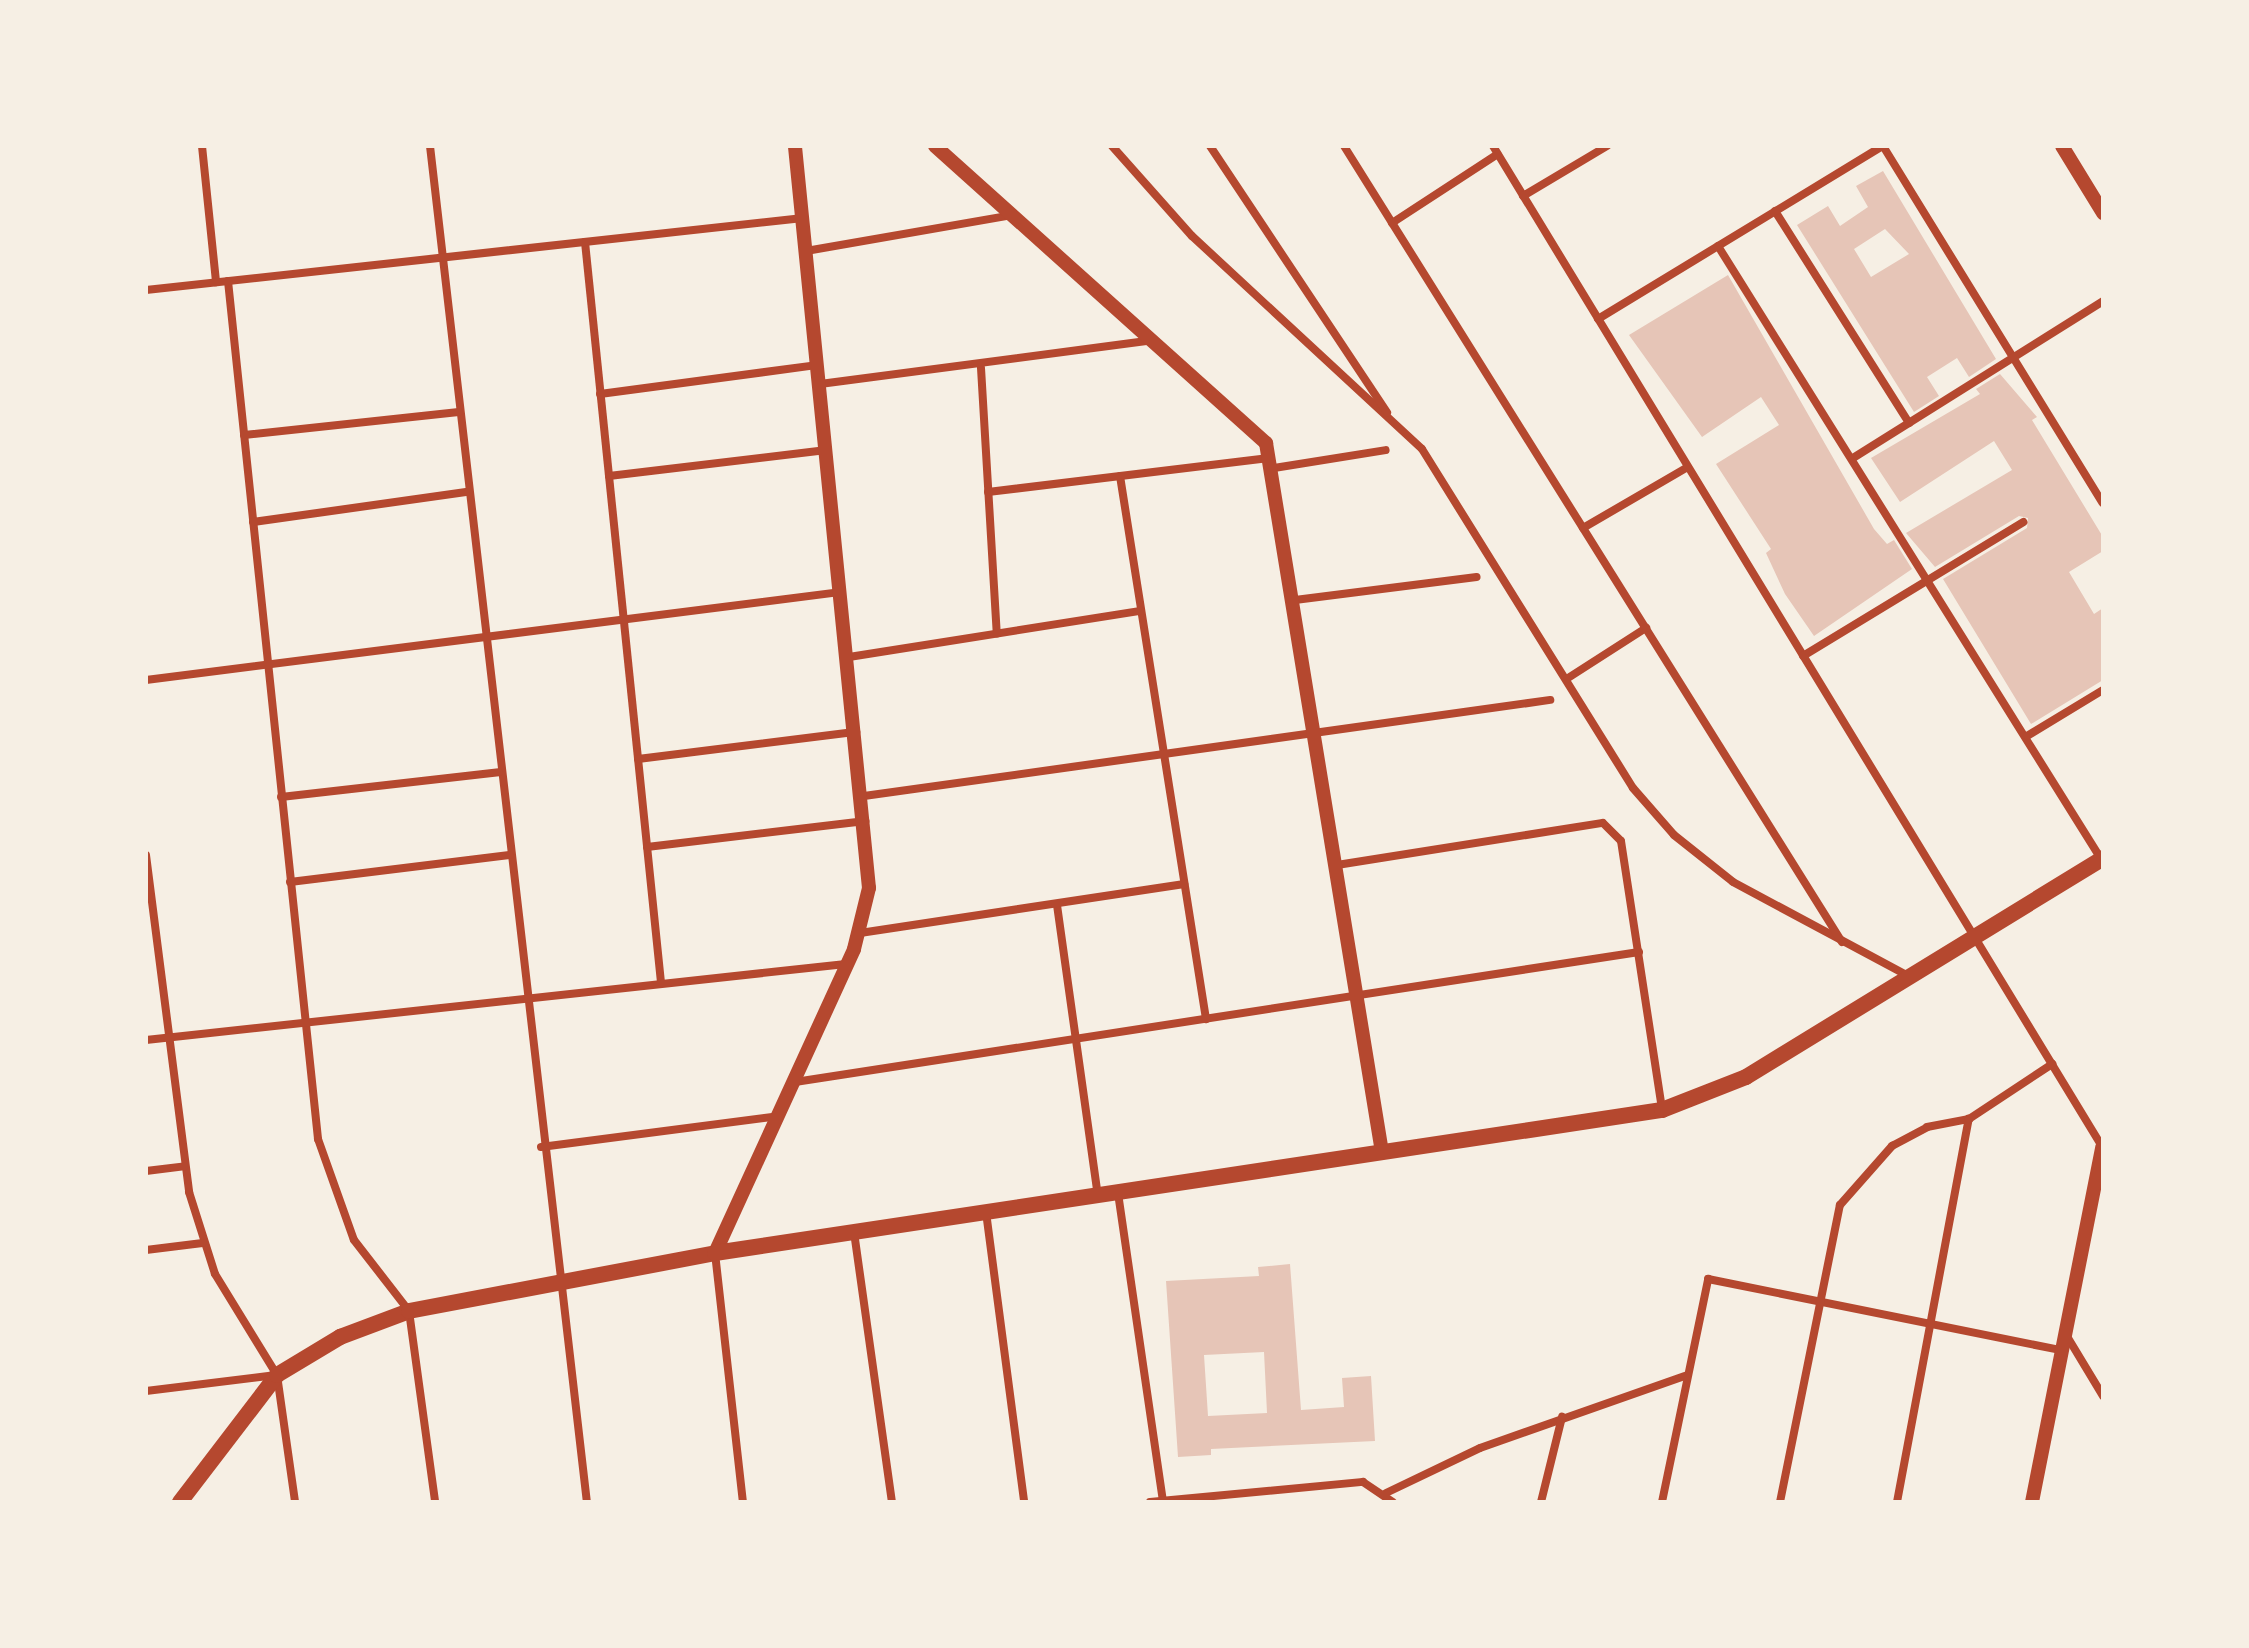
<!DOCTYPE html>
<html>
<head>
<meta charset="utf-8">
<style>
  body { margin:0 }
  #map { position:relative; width:2249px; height:1648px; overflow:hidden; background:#f6efe4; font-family:Roboto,sans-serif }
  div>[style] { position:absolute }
  .building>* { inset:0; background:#e6c5b7 }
  .minor>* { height:8px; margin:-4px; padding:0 4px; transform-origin:4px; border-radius:4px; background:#b5482f }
  .tertiary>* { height:14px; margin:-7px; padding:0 7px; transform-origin:7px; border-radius:7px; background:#b5482f }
  .secondary>* { height:16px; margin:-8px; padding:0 8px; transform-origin:8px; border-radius:8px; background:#b5482f }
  span { translate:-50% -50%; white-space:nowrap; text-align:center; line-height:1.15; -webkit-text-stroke:6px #f6efe4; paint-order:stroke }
  .frame { position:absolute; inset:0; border:148px solid #f6efe4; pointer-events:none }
</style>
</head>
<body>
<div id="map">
  <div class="building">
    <div style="clip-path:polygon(evenodd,1883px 171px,1996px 359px,1969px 377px,1957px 358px,1927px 377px,1939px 396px,1914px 412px,1797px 225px,1828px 206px,1840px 226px,1868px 207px,1856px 186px,1883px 171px,1885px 229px,1909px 254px,1871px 277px,1854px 249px,1885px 229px)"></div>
    <div style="clip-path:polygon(1728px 275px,1874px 529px,1887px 544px,1894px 540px,1912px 569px,1814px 636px,1785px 594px,1766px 553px,1771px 549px,1716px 464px,1779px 425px,1761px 397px,1702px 437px,1629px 335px)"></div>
    <div style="clip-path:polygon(2000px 374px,2037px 417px,2032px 420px,2103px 537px,2103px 551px,2069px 572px,2094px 614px,2103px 608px,2103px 680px,2031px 724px,1943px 579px,2027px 528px,2028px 518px,2019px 516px,1935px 567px,1906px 533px,2012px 470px,1994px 441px,1900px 502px,1871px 458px,1980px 394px,1976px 389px)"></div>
    <div style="clip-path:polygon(evenodd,1290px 1264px,1301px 1410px,1344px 1407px,1342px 1378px,1371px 1376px,1375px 1441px,1211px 1449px,1211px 1455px,1178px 1457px,1166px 1281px,1259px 1276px,1258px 1267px,1290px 1264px,1264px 1352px,1267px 1413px,1208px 1416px,1204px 1355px,1264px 1352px)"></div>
  </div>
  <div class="minor">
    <div style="left:202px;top:146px;width:137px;rotate:84.1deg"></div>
    <div style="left:430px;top:146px;width:1365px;rotate:83.4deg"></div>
    <div style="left:1112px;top:146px;width:120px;rotate:48.4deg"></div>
    <div style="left:1192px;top:236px;width:313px;rotate:42.8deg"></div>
    <div style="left:1422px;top:449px;width:399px;rotate:58.1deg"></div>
    <div style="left:1633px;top:788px;width:62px;rotate:48.9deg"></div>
    <div style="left:1674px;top:835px;width:75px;rotate:38.5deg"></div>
    <div style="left:1733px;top:882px;width:199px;rotate:28.2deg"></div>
    <div style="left:1210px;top:146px;width:320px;rotate:56.4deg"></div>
    <div style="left:1344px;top:146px;width:939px;rotate:57.97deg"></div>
    <div style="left:1493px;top:146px;width:1173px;rotate:58.67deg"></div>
    <div style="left:1883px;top:146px;width:419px;rotate:58.4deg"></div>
    <div style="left:1523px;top:196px;width:98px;rotate:-30.8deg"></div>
    <div style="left:1775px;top:211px;width:251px;rotate:57.7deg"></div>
    <div style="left:1392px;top:223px;width:126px;rotate:-33.1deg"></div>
    <div style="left:585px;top:242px;width:745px;rotate:84.14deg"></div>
    <div style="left:1718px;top:246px;width:723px;rotate:58deg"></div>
    <div style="left:806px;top:251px;width:209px;rotate:-9.9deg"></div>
    <div style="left:228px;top:281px;width:863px;rotate:84.01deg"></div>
    <div style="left:318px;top:1139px;width:107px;rotate:70.4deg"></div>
    <div style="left:354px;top:1240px;width:90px;rotate:52.2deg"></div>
    <div style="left:409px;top:1311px;width:193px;rotate:82.2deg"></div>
    <div style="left:146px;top:290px;width:661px;rotate:-6.25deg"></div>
    <div style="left:1598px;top:319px;width:333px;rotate:-31.3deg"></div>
    <div style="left:981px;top:368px;width:266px;rotate:86.6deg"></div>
    <div style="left:820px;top:384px;width:335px;rotate:-7.5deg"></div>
    <div style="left:600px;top:394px;width:220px;rotate:-7.6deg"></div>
    <div style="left:244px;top:435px;width:216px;rotate:-6.1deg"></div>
    <div style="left:1853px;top:458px;width:295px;rotate:-32.1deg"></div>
    <div style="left:1274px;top:468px;width:113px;rotate:-9.1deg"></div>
    <div style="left:609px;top:476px;width:219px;rotate:-6.8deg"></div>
    <div style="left:1120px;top:476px;width:550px;rotate:81deg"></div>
    <div style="left:988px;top:492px;width:283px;rotate:-6.9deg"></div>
    <div style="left:253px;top:522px;width:215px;rotate:-8deg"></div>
    <div style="left:1583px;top:528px;width:121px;rotate:-30.2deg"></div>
    <div style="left:1295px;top:600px;width:183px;rotate:-7.2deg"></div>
    <div style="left:1803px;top:656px;width:258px;rotate:-31.3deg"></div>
    <div style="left:849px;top:657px;width:295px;rotate:-9deg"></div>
    <div style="left:1568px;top:678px;width:93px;rotate:-32.7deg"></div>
    <div style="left:146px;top:680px;width:701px;rotate:-7.22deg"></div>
    <div style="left:2027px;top:736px;width:89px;rotate:-31.2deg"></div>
    <div style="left:638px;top:759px;width:220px;rotate:-7.1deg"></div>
    <div style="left:864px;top:796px;width:693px;rotate:-7.97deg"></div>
    <div style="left:281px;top:797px;width:219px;rotate:-6.5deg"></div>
    <div style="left:647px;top:847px;width:220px;rotate:-6.8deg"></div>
    <div style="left:146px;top:855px;width:340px;rotate:82.7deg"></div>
    <div style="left:189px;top:1192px;width:86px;rotate:72.4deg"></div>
    <div style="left:215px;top:1274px;width:119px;rotate:58.5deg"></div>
    <div style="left:277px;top:1375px;width:128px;rotate:81.9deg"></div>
    <div style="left:1337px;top:865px;width:269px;rotate:-9deg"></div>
    <div style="left:1603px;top:823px;width:25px;rotate:45deg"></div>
    <div style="left:1621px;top:841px;width:271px;rotate:81.3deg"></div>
    <div style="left:290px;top:882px;width:221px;rotate:-7deg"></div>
    <div style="left:1057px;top:905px;width:293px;rotate:82deg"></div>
    <div style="left:860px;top:933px;width:328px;rotate:-8.6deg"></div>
    <div style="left:146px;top:1040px;width:704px;rotate:-6.2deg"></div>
    <div style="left:795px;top:1082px;width:854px;rotate:-8.76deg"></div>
    <div style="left:541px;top:1147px;width:241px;rotate:-7.4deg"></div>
    <div style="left:146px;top:1171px;width:38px;rotate:-7deg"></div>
    <div style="left:1118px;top:1193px;width:312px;rotate:81.7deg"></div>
    <div style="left:986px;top:1212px;width:292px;rotate:82.5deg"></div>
    <div style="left:854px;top:1232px;width:273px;rotate:82deg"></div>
    <div style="left:146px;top:1250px;width:57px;rotate:-7deg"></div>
    <div style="left:715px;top:1253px;width:251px;rotate:83.6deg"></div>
    <div style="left:2065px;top:1333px;width:74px;rotate:58.9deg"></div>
    <div style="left:146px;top:1391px;width:131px;rotate:-7deg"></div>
    <div style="left:1386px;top:1493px;width:104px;rotate:-25.6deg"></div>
    <div style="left:1480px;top:1448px;width:217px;rotate:-19.4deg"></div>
    <div style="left:1150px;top:1502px;width:214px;rotate:-5.4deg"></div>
    <div style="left:1363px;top:1482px;width:36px;rotate:34deg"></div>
    <div style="left:1541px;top:1502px;width:88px;rotate:-76.1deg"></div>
    <div style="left:1662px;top:1502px;width:228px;rotate:-78.3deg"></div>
    <div style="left:1708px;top:1279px;width:360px;rotate:11.4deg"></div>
    <div style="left:1780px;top:1502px;width:303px;rotate:-78.6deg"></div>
    <div style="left:1840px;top:1205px;width:79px;rotate:-48.6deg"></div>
    <div style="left:1892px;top:1146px;width:40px;rotate:-28deg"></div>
    <div style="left:1927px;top:1127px;width:43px;rotate:-10.8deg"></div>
    <div style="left:1897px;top:1502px;width:390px;rotate:-79.4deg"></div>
    <div style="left:1969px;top:1119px;width:100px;rotate:-33.5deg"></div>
  </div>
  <div class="tertiary">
    <div style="left:935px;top:146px;width:445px;rotate:41.9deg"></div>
    <div style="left:1266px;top:443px;width:718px;rotate:80.71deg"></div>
    <div style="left:2062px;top:146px;width:79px;rotate:58.5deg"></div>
    <div style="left:715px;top:1253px;width:334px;rotate:-65.4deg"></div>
    <div style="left:854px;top:949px;width:63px;rotate:-76.2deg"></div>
    <div style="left:869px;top:888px;width:746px;rotate:-95.7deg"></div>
    <div style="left:2032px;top:1502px;width:362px;rotate:-78.8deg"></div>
  </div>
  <div class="secondary">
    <div style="left:180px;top:1502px;width:160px;rotate:-52.6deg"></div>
    <div style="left:277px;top:1375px;width:74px;rotate:-31.1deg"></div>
    <div style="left:340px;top:1337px;width:74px;rotate:-20.6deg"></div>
    <div style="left:409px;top:1311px;width:311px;rotate:-10.7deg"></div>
    <div style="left:715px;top:1253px;width:958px;rotate:-8.59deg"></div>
    <div style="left:1662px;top:1110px;width:90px;rotate:-21.4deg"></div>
    <div style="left:1746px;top:1077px;width:419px;rotate:-31.5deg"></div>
  </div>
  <div class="frame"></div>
</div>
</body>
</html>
